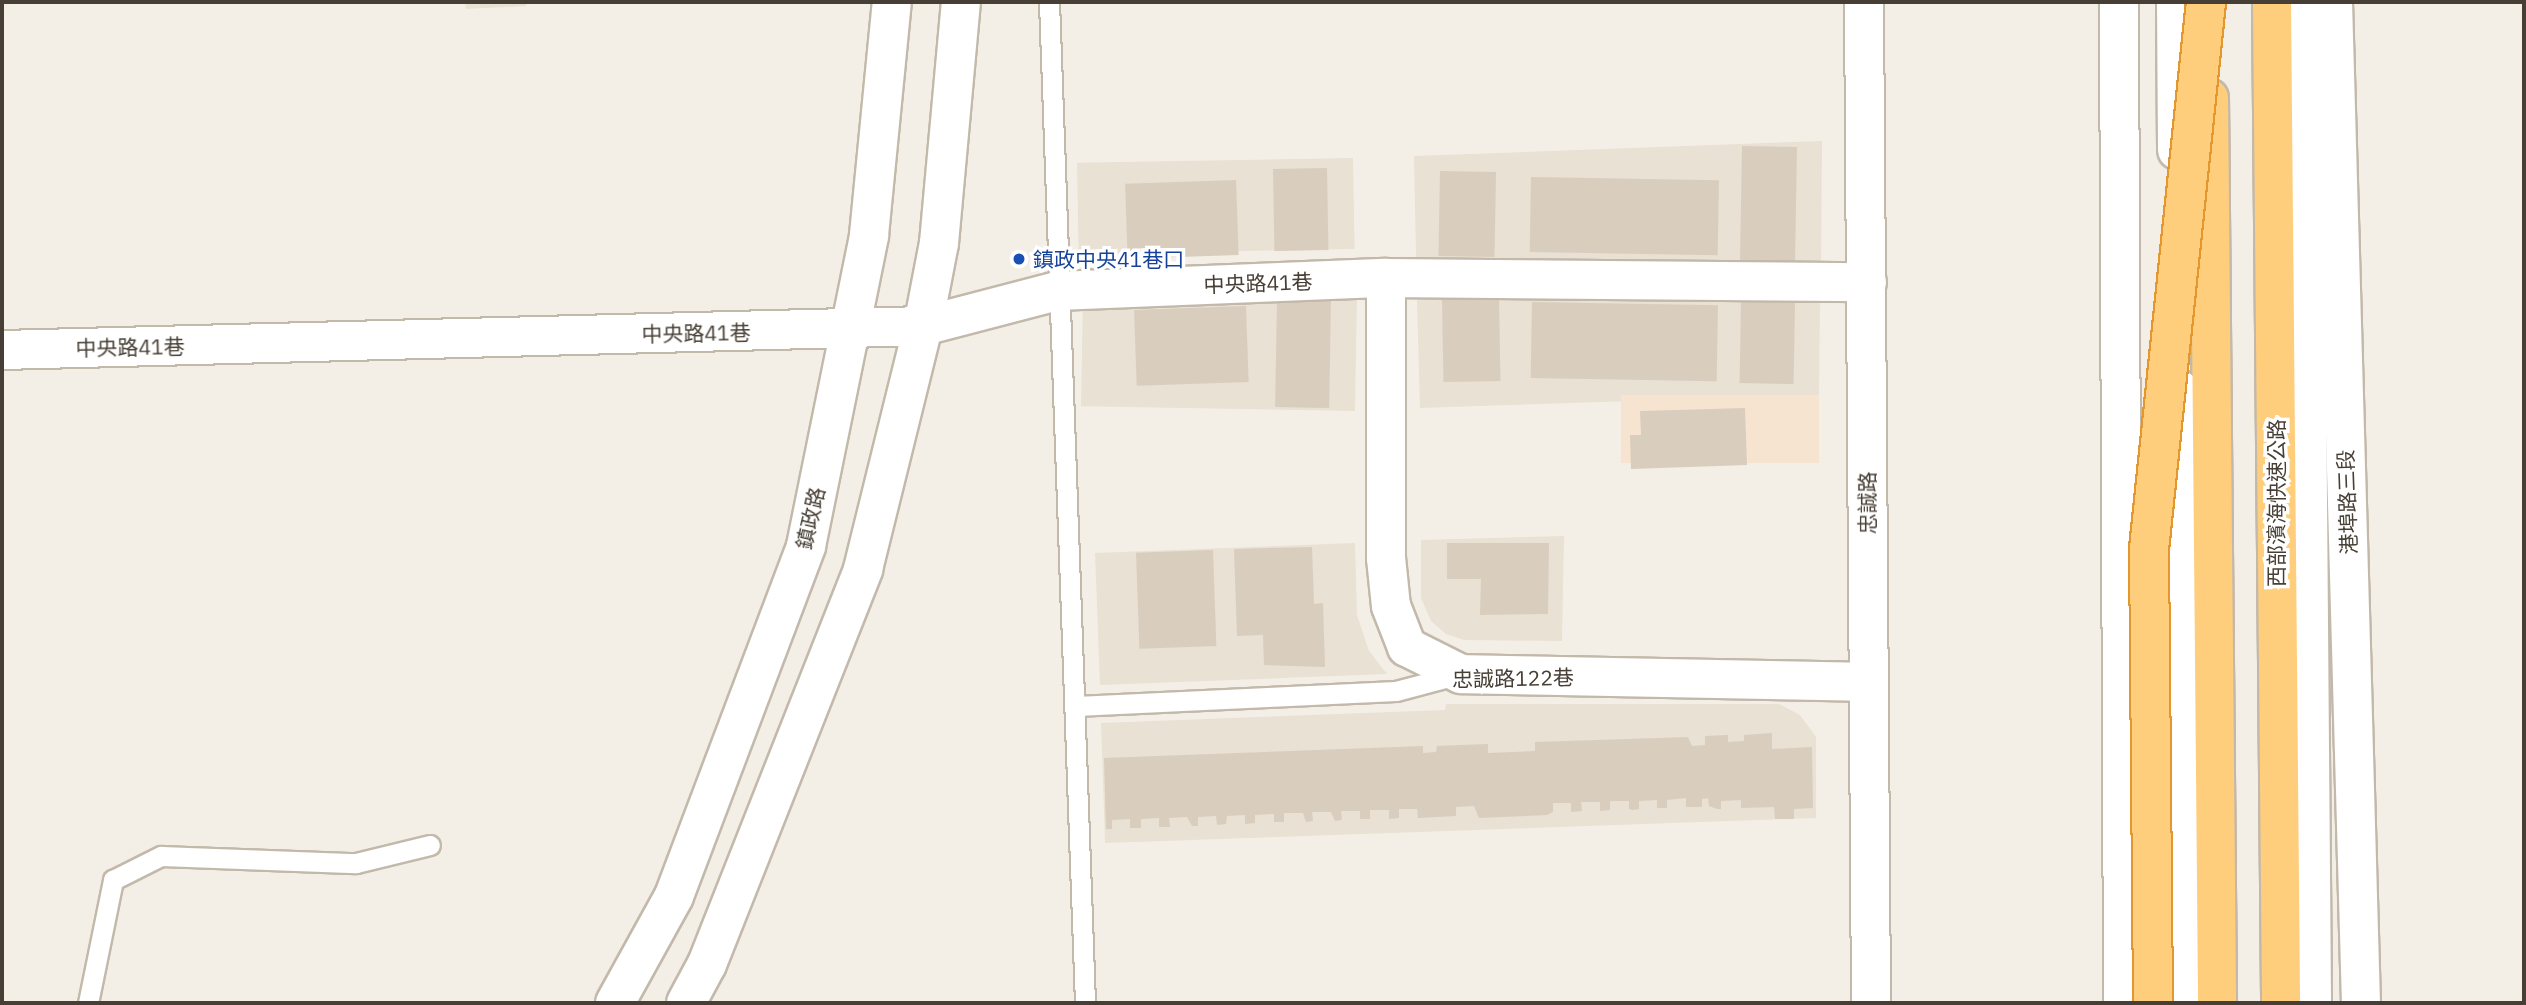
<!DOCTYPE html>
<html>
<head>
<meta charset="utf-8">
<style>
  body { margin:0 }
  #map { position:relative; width:2526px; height:1005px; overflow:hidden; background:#f4efe6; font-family:"IBM Plex Sans","Noto Sans TC",sans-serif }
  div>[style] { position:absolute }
  .residential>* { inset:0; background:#e8e1d4; transform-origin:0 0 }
  .commercial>* { inset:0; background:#f7e4d0; transform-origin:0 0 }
  .building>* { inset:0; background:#d9cdbe; transform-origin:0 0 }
  .roads { filter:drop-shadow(2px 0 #c3b9ab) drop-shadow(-2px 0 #c3b9ab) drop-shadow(0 2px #c3b9ab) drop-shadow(0 -2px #c3b9ab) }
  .service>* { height:19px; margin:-9.5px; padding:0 9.5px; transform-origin:9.5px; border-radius:9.5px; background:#fff }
  .minor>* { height:38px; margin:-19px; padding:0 19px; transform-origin:19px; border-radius:19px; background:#fff }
  .tertiary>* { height:38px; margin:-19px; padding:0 19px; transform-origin:19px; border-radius:19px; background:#fff }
  .trunk>* { height:38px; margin:-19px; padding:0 19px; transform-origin:19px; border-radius:19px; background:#ffce7d }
  .bridges { filter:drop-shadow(2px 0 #e5972f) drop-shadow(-2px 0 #e5972f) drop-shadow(0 2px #e5972f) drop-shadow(0 -2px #e5972f) }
  .trunk-bridge>* { height:38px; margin:-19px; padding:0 19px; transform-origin:19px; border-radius:19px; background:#ffce7d }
  .dots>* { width:19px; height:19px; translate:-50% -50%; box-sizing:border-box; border:4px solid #fff; border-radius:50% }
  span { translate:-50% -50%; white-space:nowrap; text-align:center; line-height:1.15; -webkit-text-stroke:7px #fff; paint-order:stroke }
  .transit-label { font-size:21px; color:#164399 }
  .left { translate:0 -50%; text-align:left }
  .street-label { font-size:21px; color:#473f35 }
  .frame { position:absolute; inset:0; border:4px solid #473f35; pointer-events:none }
</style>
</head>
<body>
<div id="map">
  <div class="residential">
    <div style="clip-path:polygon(465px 2px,526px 2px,526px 6px,466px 9px)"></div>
    <div style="clip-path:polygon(1822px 141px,1821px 262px,1416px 257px,1414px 156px)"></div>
    <div style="left:1353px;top:158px;width:91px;height:276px;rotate:89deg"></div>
    <div style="left:1357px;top:296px;width:115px;height:274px;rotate:91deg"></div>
    <div style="clip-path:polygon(1527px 297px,1820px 301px,1819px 395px,1420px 408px,1417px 300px)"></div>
    <div style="clip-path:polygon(1564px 536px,1562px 641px,1464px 640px,1446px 634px,1431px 621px,1421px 598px,1421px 540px)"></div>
    <div style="clip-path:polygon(1355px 543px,1357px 615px,1369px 651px,1387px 674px,1100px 685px,1095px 553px)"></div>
    <div style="clip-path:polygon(1446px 704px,1779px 704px,1800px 715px,1816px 737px,1816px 818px,1105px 843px,1101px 723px,1445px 710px)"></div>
  </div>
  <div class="commercial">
    <div style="left:1819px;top:395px;width:68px;height:198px;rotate:90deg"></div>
  </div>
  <div class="building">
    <div style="left:1742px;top:146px;width:55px;height:115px;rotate:1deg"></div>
    <div style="left:1327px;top:168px;width:82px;height:54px;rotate:89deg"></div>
    <div style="left:1440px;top:171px;width:56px;height:85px;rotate:1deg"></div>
    <div style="left:1531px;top:177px;width:188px;height:75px;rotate:1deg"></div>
    <div style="left:1236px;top:180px;width:75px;height:111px;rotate:88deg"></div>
    <div style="left:1499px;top:299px;width:82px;height:57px;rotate:89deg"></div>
    <div style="left:1331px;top:300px;width:108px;height:54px;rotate:91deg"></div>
    <div style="left:1532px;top:302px;width:186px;height:76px;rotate:1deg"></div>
    <div style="left:1741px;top:302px;width:54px;height:81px;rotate:1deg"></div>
    <div style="left:1246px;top:306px;width:76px;height:112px;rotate:88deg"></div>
    <div style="clip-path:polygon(1745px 408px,1747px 465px,1631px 469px,1630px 435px,1641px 435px,1640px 411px)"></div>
    <div style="clip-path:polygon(1447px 543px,1549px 543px,1548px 614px,1480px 615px,1481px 579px,1447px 579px)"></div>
    <div style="clip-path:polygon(1312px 547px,1314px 604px,1323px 603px,1325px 667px,1264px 665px,1263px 635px,1237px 636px,1234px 549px)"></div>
    <div style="left:1213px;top:550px;width:96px;height:77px;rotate:88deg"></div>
    <div style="clip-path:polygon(1772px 733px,1772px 749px,1812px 747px,1813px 808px,1794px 809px,1794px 819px,1775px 819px,1774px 807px,1741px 808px,1741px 800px,1721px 801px,1721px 809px,1717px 809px,1709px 806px,1708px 798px,1702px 799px,1702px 807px,1686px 807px,1686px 798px,1667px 800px,1667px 808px,1657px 808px,1657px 800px,1639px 801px,1639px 809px,1633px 810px,1629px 809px,1629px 801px,1610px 801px,1610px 810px,1600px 811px,1600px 802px,1581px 802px,1582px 811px,1571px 812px,1571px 803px,1553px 803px,1553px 812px,1547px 815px,1479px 818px,1474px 806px,1456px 807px,1456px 816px,1418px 818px,1417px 809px,1399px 809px,1399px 818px,1389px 819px,1389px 810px,1370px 810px,1370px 819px,1360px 819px,1360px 811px,1341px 811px,1342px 820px,1335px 821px,1331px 812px,1312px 812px,1313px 821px,1306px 822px,1303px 813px,1284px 813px,1284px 822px,1274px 822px,1274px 814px,1255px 815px,1255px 823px,1245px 824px,1245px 815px,1227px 816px,1226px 824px,1217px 825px,1216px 816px,1198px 817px,1198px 826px,1192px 826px,1187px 817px,1169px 818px,1170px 827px,1159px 827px,1159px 818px,1141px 819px,1141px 828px,1130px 828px,1130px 819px,1112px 820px,1112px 829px,1106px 829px,1104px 758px,1423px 746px,1423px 753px,1436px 752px,1437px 746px,1488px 744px,1488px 753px,1513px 752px,1535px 751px,1535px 742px,1688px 737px,1692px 746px,1705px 745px,1705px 736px,1728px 735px,1728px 742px,1744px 741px,1744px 735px)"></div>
  </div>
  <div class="roads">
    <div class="service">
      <div style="left:1049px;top:2px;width:1002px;rotate:87.94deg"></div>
      <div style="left:1076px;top:706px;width:320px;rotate:-2.7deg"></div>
      <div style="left:1396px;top:691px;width:62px;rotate:-14.9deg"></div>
      <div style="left:88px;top:1003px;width:126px;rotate:-78.5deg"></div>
      <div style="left:113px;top:880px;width:54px;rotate:-26.6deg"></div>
      <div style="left:161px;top:856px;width:195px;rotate:2.1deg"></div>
      <div style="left:356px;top:863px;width:76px;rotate:-13.7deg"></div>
    </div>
    <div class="minor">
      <div style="left:1864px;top:2px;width:1001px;rotate:89.6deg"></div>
      <div style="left:1386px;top:278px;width:280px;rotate:90deg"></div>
      <div style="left:1386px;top:558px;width:48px;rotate:84.1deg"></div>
      <div style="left:1391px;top:606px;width:44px;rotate:68.7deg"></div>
      <div style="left:1407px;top:647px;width:60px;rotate:26.6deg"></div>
      <div style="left:1461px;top:674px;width:406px;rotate:1.1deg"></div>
      <div style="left:2px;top:350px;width:921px;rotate:-1.49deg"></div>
      <div style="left:923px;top:326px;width:138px;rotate:-14.6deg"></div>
      <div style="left:1057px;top:291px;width:329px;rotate:-2.3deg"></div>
      <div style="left:1386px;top:278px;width:481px;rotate:0.5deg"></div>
    </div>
    <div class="tertiary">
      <div style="left:2119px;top:2px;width:1001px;rotate:89.77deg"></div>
      <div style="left:2176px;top:2px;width:148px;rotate:89.6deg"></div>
      <div style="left:2304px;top:2px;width:1001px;rotate:89.54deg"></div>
      <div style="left:2333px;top:2px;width:1001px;rotate:88.4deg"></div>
      <div style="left:2179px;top:389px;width:614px;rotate:89.44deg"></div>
      <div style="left:615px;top:1003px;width:122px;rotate:-61.1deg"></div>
      <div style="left:674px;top:896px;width:374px;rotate:-69.3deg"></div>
      <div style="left:806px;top:546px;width:317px;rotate:-78.5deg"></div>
      <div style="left:869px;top:235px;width:234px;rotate:-84.4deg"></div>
      <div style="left:686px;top:1003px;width:44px;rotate:-61.7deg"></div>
      <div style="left:707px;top:964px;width:425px;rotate:-68.4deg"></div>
      <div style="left:863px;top:569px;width:250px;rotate:-76.1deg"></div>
      <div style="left:923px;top:326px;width:85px;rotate:-79.1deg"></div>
      <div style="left:939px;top:243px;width:242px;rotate:-84.8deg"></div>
    </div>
    <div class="trunk">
      <div style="left:2272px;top:2px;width:1001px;rotate:89.48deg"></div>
      <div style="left:2209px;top:98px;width:905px;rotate:89.49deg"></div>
    </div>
  </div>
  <div class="bridges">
    <div class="trunk-bridge">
      <div style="left:2153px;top:1003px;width:454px;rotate:-90.5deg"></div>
      <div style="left:2149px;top:549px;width:550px;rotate:-84.05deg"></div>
    </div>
  </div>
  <div class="dots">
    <div style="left:1019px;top:259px;background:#1a4fb4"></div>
  </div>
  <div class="transit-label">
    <span class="left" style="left:1033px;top:259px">鎮政中央41巷口</span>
  </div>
  <div class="street-label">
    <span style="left:1258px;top:283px;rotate:-2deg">中央路41巷</span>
    <span style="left:696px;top:333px;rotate:-1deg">中央路41巷</span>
    <span style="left:130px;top:347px;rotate:-1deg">中央路41巷</span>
    <span style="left:2347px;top:502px;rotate:-92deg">港埠路三段</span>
    <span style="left:1867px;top:503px;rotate:-90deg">忠誠路</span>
    <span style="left:2276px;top:503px;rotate:-90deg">西部濱海快速公路</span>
    <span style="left:810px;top:518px;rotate:-77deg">鎮政路</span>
    <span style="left:1513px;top:678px;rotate:-1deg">忠誠路122巷</span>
  </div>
  <div class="frame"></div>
</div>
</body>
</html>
